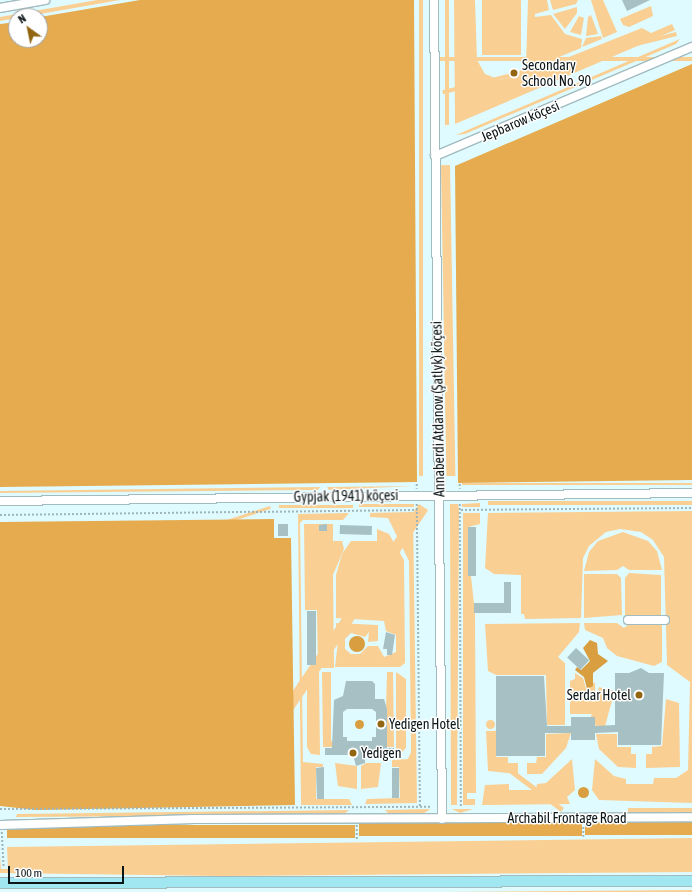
<!DOCTYPE html>
<html>
<head>
<meta charset="utf-8">
<style>
  body { margin:0 }
  #map { position:relative; width:692px; height:892px; overflow:hidden; background:#dffbff; font-family:"Asap Condensed",sans-serif }
  div>[style] { position:absolute }
  .green>* { inset:0; background:#facf93; transform-origin:0 0 }
  .round { border-radius:50% }
  .forest>* { inset:0; background:#e5ab4e; transform-origin:0 0 }
  .water>* { inset:0; background:#d89e3f }
  .building>* { inset:0; background:#a6c0c4; transform-origin:0 0 }
  .path>* { height:1.5px; margin-top:-0.75px; transform-origin:0; background:repeating-linear-gradient(90deg,#9eb4b8 0 2px,transparent 0 4px) }
  .roads { filter:drop-shadow(1px 0 #a1bbbf) drop-shadow(-1px 0 #a1bbbf) drop-shadow(0 1px #a1bbbf) drop-shadow(0 -1px #a1bbbf) }
  .minor>* { height:8px; margin:-4px; padding:0 4px; transform-origin:4px; border-radius:4px; background:#fff }
  .major>* { height:10px; margin:-5px; padding:0 5px; transform-origin:5px; border-radius:5px; background:#a0e7f1 }
  .dots>* { width:11px; height:11px; translate:-50% -50%; box-sizing:border-box; border:2px solid #fff; border-radius:50% }
  span { translate:-50% -50%; white-space:nowrap; text-align:center; line-height:1.15; -webkit-text-stroke:3px #fff; paint-order:stroke }
  .poi-label { font-size:14px; color:#0c1517 }
  .left { translate:0 -50%; text-align:left }
  .right { translate:-100% -50%; text-align:right }
  .street-label { font-size:14px; color:#0c1517 }
  .north { position:absolute; left:8px; top:8px; width:40px; height:40px; box-sizing:border-box; background:#fff; border:1px solid #9ea1a2; border-radius:50%; rotate:327deg; font-size:11px; font-weight:700; line-height:16px; text-align:center; color:#0c1517 }
  .north::after { content:''; display:block; margin:auto; width:14px; height:18px; background:#926511; clip-path:polygon(50% 0,100% 100%,50% 72%,0 100%) }
  .scale { position:absolute; left:8px; top:866px; width:116px; height:18px; box-sizing:border-box; border:2px solid #0c1517; border-top:0; padding-left:5px; font-size:12px; line-height:14px; white-space:nowrap; color:#0c1517; -webkit-text-stroke:3px #fff; paint-order:stroke }
</style>
</head>
<body>
<div id="map">
  <div class="green">
    <div style="clip-path:polygon(97px 0,120px 0,0 21px,0 17px)"></div>
    <div style="left:419px;top:0;width:4px;height:476px"></div>
    <div style="left:445px;top:0;width:4px;height:125px"></div>
    <div style="clip-path:polygon(454px 0,475px 0,477px 60px,485px 74px,500px 80px,516px 76px,526px 64px,528px 0,547px 0,549px 10px,535px 14px,535px 17px,551px 15px,565px 34px,582px 39px,581px 48px,532px 68px,531px 72px,642px 28px,651px 33px,672px 24px,675px 30px,455px 124px)"></div>
    <div style="left:482px;top:0;width:39px;height:55px"></div>
    <div style="clip-path:polygon(550px 0,578px 0,576px 4px,553px 10px)"></div>
    <div style="clip-path:polygon(591px 0,603px 0,617px 32px,603px 38px)"></div>
    <div style="clip-path:polygon(651px 6px,653px 16px,629px 27px,623px 25px,620px 19px)"></div>
    <div style="clip-path:polygon(577px 7px,577px 13px,565px 29px,553px 14px)"></div>
    <div style="clip-path:polygon(591px 15px,598px 34px,586px 36px,588px 17px)"></div>
    <div style="clip-path:polygon(579px 16px,584px 18px,581px 35px,570px 32px)"></div>
    <div style="left:676px;top:32px;width:4px;height:241px;rotate:76deg"></div>
    <div style="clip-path:polygon(601px 36px,602px 39px,582px 47px,586px 38px)"></div>
    <div style="clip-path:polygon(680px 39px,676px 44px,465px 134px,456px 135px)"></div>
    <div style="left:692px;top:57px;width:4px;height:257px;rotate:90deg"></div>
    <div style="left:450px;top:165px;width:311px;height:9px;rotate:89deg"></div>
    <div style="left:692px;top:483px;width:2px;height:230px;rotate:90deg"></div>
    <div style="clip-path:polygon(413px 486px,329px 490px,327px 487px)"></div>
    <div style="clip-path:polygon(320px 487px,318px 490px,0 493px,0 491px)"></div>
    <div style="left:692px;top:501px;width:4px;height:204px;rotate:90deg"></div>
    <div style="clip-path:polygon(480px 503px,480px 507px,462px 507px,462px 504px)"></div>
    <div style="left:414px;top:504px;width:3px;height:55px;rotate:90deg"></div>
    <div style="left:419px;top:504px;width:11px;height:300px;rotate:34deg"></div>
    <div style="clip-path:polygon(450px 504px,458px 504px,459px 510px,457px 805px,451px 805px)"></div>
    <div style="left:353px;top:505px;width:3px;height:74px;rotate:90deg"></div>
    <div style="left:270px;top:506px;width:3px;height:270px;rotate:72deg"></div>
    <div style="clip-path:polygon(692px 511px,692px 803px,599px 800px,592px 790px,595px 759px,614px 776px,626px 779px,626px 784px,653px 784px,654px 778px,676px 778px,688px 770px,690px 682px,667px 665px,664px 557px,653px 540px,641px 532px,620px 529px,606px 532px,589px 546px,583px 558px,581px 618px,525px 619px,524px 614px,521px 614px,521px 575px,494px 574px,485px 568px,488px 513px)"></div>
    <div style="clip-path:polygon(413px 512px,417px 803px,365px 804px,367px 799px,400px 798px,399px 767px,392px 767px,392px 760px,408px 759px,411px 752px,409px 561px,388px 518px,370px 517px,370px 513px)"></div>
    <div style="clip-path:polygon(349px 513px,343px 520px,303px 520px,300px 523px,303px 762px,323px 764px,323px 767px,316px 767px,316px 799px,349px 799px,352px 805px,301px 805px,298px 514px)"></div>
    <div style="clip-path:polygon(463px 513px,480px 513px,480px 524px,468px 527px,468px 576px,471px 576px,475px 613px,476px 793px,467px 793px,467px 799px,475px 799px,475px 805px,463px 805px)"></div>
    <div style="clip-path:polygon(304px 524px,333px 524px,333px 541px,342px 541px,344px 549px,333px 575px,334px 668px,318px 668px,317px 610px,305px 610px)"></div>
    <div style="clip-path:polygon(377px 529px,389px 534px,404px 560px,405px 663px,400px 667px,335px 667px,339px 633px,336px 633px,336px 623px,378px 625px,378px 641px,368px 642px,369px 632px,365px 637px,351px 633px,345px 639px,345px 649px,351px 654px,360px 654px,368px 646px,378px 646px,384px 657px,396px 652px,396px 635px,386px 631px,384px 621px,336px 618px,336px 575px,342px 554px,351px 541px,377px 541px)"></div>
    <div style="clip-path:polygon(623px 532px,648px 541px,657px 551px,662px 570px,629px 570px,623px 566px,617px 570px,584px 571px,589px 552px,598px 541px)"></div>
    <div style="clip-path:polygon(629px 573px,661px 575px,661px 617px,625px 615px,625px 578px)"></div>
    <div style="clip-path:polygon(584px 574px,617px 574px,621px 578px,622px 615px,584px 618px)"></div>
    <div style="clip-path:polygon(580px 623px,579px 632px,558px 657px,565px 663px,565px 725px,547px 725px,546px 675px,496px 675px,488px 671px,485px 624px)"></div>
    <div style="clip-path:polygon(584px 623px,617px 623px,624px 628px,629px 624px,662px 623px,662px 662px,654px 666px,617px 656px,607px 648px,603px 638px,585px 630px)"></div>
    <div style="clip-path:polygon(313px 672px,319px 672px,320px 755px,311px 754px,307px 747px,307px 678px)"></div>
    <div style="clip-path:polygon(322px 672px,331px 672px,331px 740px,337px 747px,323px 747px)"></div>
    <div style="clip-path:polygon(387px 672px,393px 672px,394px 747px,385px 747px)"></div>
    <div style="clip-path:polygon(396px 672px,406px 679px,406px 748px,400px 754px,396px 754px)"></div>
    <div style="clip-path:polygon(575px 673px,583px 678px,586px 689px,595px 682px,596px 714px,570px 714px,570px 681px,575px 679px)"></div>
    <div style="left:599px;top:687px;width:16px;height:38px;rotate:15deg"></div>
    <div style="clip-path:polygon(666px 699px,679px 703px,680px 767px,646px 768px,646px 754px,652px 754px,652px 747px,662px 746px)"></div>
    <div class="round" style="left:485.5px;top:719.5px;width:9px;height:9px"></div>
    <div style="clip-path:polygon(486px 731px,496px 731px,496px 757px,508px 757px,508px 763px,518px 763px,518px 774px,488px 771px)"></div>
    <div style="clip-path:polygon(571px 733px,566px 748px,542px 774px,527px 774px,527px 763px,536px 763px,537px 757px,546px 757px,546px 734px)"></div>
    <div style="clip-path:polygon(596px 734px,617px 734px,617px 747px,631px 747px,631px 754px,636px 754px,636px 768px,618px 767px,599px 749px)"></div>
    <div style="clip-path:polygon(572px 759px,575px 790px,567px 797px,570px 804px,482px 805px,485px 785px,509px 784px,509px 790px,536px 790px,537px 784px,546px 783px)"></div>
    <div style="clip-path:polygon(335px 763px,357px 766px,357px 789px,338px 786px)"></div>
    <div style="clip-path:polygon(366px 763px,381px 763px,378px 787px,361px 789px,361px 766px)"></div>
    <div style="left:564px;top:808px;width:5px;height:79px;rotate:127deg"></div>
    <div style="clip-path:polygon(628px 808px,692px 808px,692px 812px,628px 813px)"></div>
    <div style="clip-path:polygon(430px 809px,423px 814px,390px 815px,385px 810px)"></div>
    <div style="clip-path:polygon(452px 809px,473px 809px,460px 813px)"></div>
    <div style="clip-path:polygon(349px 810px,343px 815px,16px 817px,17px 814px)"></div>
    <div style="clip-path:polygon(692px 838px,692px 872px,221px 876px,0 873px,0 856px,1px 869px,8px 869px,7px 847px)"></div>
    <div style="clip-path:polygon(692px 890px,692px 892px,440px 892px)"></div>
  </div>
  <div class="forest">
    <div style="clip-path:polygon(140px 0,414px 0,417px 482px,0 487px,0 24px,16px 22px,16px 40px,40px 40px,40px 17px)"></div>
    <div style="clip-path:polygon(692px 64px,692px 480px,458px 483px,455px 166px)"></div>
    <div style="clip-path:polygon(274px 519px,274px 538px,291px 538px,295px 805px,36px 810px,0 806px,0 522px)"></div>
    <div style="left:692px;top:822px;width:13px;height:107px;rotate:90deg"></div>
    <div style="left:582px;top:823px;width:13px;height:223px;rotate:90deg"></div>
    <div style="left:355px;top:825px;width:13px;height:348px;rotate:90deg"></div>
  </div>
  <div class="water">
    <div class="round" style="left:349px;top:636px;width:16px;height:16px"></div>
    <div style="clip-path:polygon(590px 640px,597px 643px,598px 654px,608px 661px,593px 673px,593px 686px,587px 689px,584px 677px,575px 670px,577px 667px,581px 670px,590px 661px,583px 648px)"></div>
    <div class="round" style="left:354.5px;top:719.5px;width:9px;height:9px"></div>
    <div class="round" style="left:577.5px;top:786.5px;width:11px;height:11px"></div>
  </div>
  <div class="building">
    <div style="clip-path:polygon(622px 0,650px 0,627px 11px)"></div>
    <div style="left:278px;top:524px;width:10px;height:12px"></div>
    <div style="clip-path:polygon(327px 524px,327px 531px,319px 531px,319px 525px)"></div>
    <div style="left:340px;top:525px;width:32px;height:9px;rotate:2deg"></div>
    <div style="left:468px;top:527px;width:8px;height:49px"></div>
    <div style="clip-path:polygon(504px 582px,511px 582px,511px 613px,474px 613px,474px 603px,504px 603px)"></div>
    <div style="left:307px;top:611px;width:9px;height:54px"></div>
    <div style="clip-path:polygon(386px 632px,395px 635px,392px 655px,387px 655px,387px 649px,383px 649px)"></div>
    <div style="left:576px;top:648px;width:18px;height:13px;rotate:43deg"></div>
    <div style="clip-path:polygon(641px 668px,649px 673px,664px 673px,661px 745px,618px 745px,618px 732px,595px 733px,595px 740px,571px 740px,571px 733px,545px 733px,545px 756px,496px 756px,496px 676px,544px 676px,547px 726px,571px 726px,571px 717px,595px 717px,595px 726px,615px 725px,615px 673px,629px 673px)"></div>
    <div style="clip-path:polygon(evenodd,346px 681px,372px 681px,375px 684px,375px 699px,384px 699px,387px 709px,387px 748px,394px 748px,394px 754px,365px 755px,365px 763px,356px 766px,353px 755px,325px 755px,325px 748px,332px 748px,334px 700px,343px 696px,346px 681px,347px 709px,372px 709px,376px 712px,376px 737px,372px 737px,372px 741px,347px 741px,347px 737px,343px 737px,343px 712px,347px 709px)"></div>
    <div style="clip-path:polygon(324px 767px,324px 799px,317px 799px,316px 768px)"></div>
    <div style="left:392px;top:768px;width:7px;height:30px"></div>
  </div>
  <div class="path">
    <div style="left:417px;top:484px;width:5px;rotate:90deg"></div>
    <div style="left:460px;top:484px;width:5px;rotate:90deg"></div>
    <div style="left:417px;top:504px;width:303px;rotate:89.4deg"></div>
    <div style="left:460px;top:504px;width:303px;rotate:89.8deg"></div>
    <div style="left:461px;top:510px;width:231px;rotate:-0.5deg"></div>
    <div style="left:0;top:515px;width:417px;rotate:-0.7deg"></div>
    <div style="left:0;top:809px;width:430px;rotate:-0.3deg"></div>
    <div style="left:357px;top:825px;width:15px;rotate:90deg"></div>
    <div style="left:2px;top:832px;width:36px;rotate:87deg"></div>
    <div style="left:583px;top:837px;width:12px;rotate:-90deg"></div>
  </div>
  <div class="roads">
    <div class="minor">
      <div style="left:434px;top:0;width:819px;rotate:89.44deg"></div>
      <div style="left:0;top:8px;width:46px;rotate:-10.1deg"></div>
      <div style="left:435px;top:156px;width:279px;rotate:-23deg"></div>
      <div style="left:0;top:501px;width:692px;rotate:-0.66deg"></div>
      <div style="left:628px;top:620px;width:37px"></div>
      <div style="left:0;top:825px;width:194px;rotate:-1.8deg"></div>
      <div style="left:194px;top:819px;width:498px;rotate:-0.2deg"></div>
    </div>
    <div class="major">
      <div style="left:0;top:883px;width:692px;rotate:-0.17deg"></div>
    </div>
  </div>
  <div class="dots">
    <div style="left:514px;top:73px;background:#926511"></div>
    <div style="left:639px;top:695px;background:#926511"></div>
    <div style="left:381px;top:724px;background:#926511"></div>
    <div style="left:353px;top:753px;background:#926511"></div>
  </div>
  <div class="poi-label">
    <span class="left" style="left:522px;top:73px">Secondary<br>School No. 90</span>
    <span class="right" style="left:631px;top:695px">Serdar Hotel</span>
    <span class="left" style="left:389px;top:724px">Yedigen Hotel</span>
    <span class="left" style="left:361px;top:753px">Yedigen</span>
  </div>
  <div class="street-label">
    <span style="left:520px;top:121px;rotate:-23deg">Jepbarow köçesi</span>
    <span style="left:438px;top:409px;rotate:-91deg">Annaberdi Atdanow (Şatlyk) köçesi</span>
    <span style="left:346px;top:496px;rotate:-1deg">Gypjak (1941) köçesi</span>
    <span style="left:567px;top:818px">Archabil Frontage Road</span>
  </div>
  <div class="north">N</div>
  <div class="scale">100 m</div>
</div>
</body>
</html>
